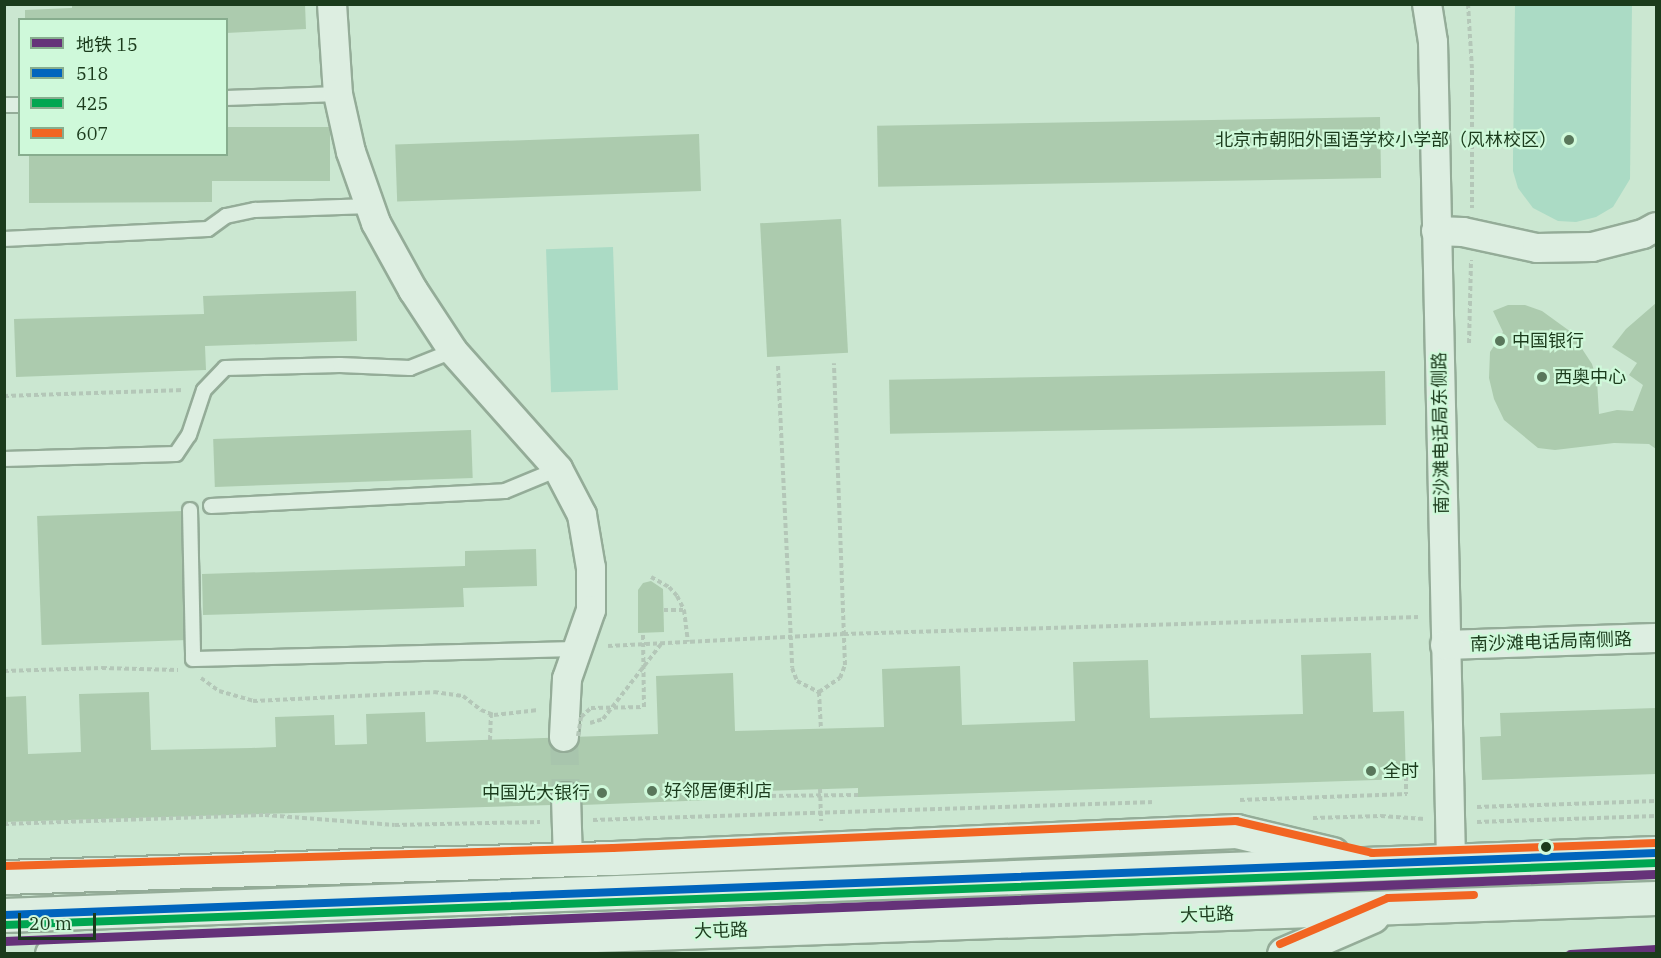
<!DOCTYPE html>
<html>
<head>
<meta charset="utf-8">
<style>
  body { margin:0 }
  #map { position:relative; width:1661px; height:958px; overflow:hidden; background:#cbe7d1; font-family:"IBM Plex Serif","Noto Sans SC",serif }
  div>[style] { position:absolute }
  .green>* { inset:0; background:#abdbc5; transform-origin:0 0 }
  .building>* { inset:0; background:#accbae; transform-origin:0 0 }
  .street-tunnel>* { height:28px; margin-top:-14px; transform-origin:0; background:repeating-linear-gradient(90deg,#a8c5ad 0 28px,transparent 0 42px) }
  .path>* { height:4px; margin-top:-2px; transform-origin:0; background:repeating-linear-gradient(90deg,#b4c7b8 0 4.5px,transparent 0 7.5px) }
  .roads { filter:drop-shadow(2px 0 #94ac98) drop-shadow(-2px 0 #94ac98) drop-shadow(0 2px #94ac98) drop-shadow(0 -2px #94ac98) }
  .lane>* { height:14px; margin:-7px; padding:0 7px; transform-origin:7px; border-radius:7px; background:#ddeee1 }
  .street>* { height:28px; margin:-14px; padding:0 14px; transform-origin:14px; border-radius:14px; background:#ddeee1 }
  .secondary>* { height:33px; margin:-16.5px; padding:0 16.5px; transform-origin:16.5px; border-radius:16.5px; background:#ddeee1 }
  .path-bridge>* { height:4px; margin-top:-2px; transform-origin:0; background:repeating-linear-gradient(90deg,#b4c7b8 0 4.5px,transparent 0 7.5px) }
  .bus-1>* { height:8px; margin:-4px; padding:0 4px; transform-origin:4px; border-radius:4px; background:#0065bd }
  .bus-2>* { height:8px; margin:-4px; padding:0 4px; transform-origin:4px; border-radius:4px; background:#00a651 }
  .bus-3>* { height:8px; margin:-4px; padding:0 4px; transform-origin:4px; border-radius:4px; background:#f26522 }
  .metro-1>* { height:9px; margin:-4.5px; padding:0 4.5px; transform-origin:4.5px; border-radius:4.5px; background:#653279 }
  .dots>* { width:16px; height:16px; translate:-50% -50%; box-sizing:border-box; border:3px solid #cff9da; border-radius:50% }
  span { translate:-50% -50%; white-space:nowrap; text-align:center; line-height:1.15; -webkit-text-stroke:4.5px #cff9da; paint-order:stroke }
  .poi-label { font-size:18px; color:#1b3b1c }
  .right { translate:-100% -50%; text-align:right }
  .left { translate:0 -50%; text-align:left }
  .street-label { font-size:18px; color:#1b3b1c }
  .frame { position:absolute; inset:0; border:6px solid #1b3b1c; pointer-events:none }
  .legend { position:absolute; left:18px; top:18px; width:210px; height:138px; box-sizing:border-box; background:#cff9da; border:2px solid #87ad8e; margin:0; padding:8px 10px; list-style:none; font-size:18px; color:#1b3b1c }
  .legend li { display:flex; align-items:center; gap:12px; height:30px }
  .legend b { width:30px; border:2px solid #87ad8e }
  .scale { position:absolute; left:18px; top:913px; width:78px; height:27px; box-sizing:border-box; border:3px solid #1b3b1c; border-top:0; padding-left:8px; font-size:18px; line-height:21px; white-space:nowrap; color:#1b3b1c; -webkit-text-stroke:4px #cff9da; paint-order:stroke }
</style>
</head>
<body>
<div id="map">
  <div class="green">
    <div style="clip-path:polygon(1515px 5px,1632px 5px,1630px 179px,1613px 207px,1596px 217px,1576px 222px,1558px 221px,1533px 208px,1518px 188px,1513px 171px,1513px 158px)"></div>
    <div style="left:613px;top:247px;width:143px;height:67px;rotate:88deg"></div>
  </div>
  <div class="building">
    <div style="clip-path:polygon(72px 4px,305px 4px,306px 29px,226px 33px,226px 20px,25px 20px,25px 10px,72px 8px)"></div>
    <div style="left:1380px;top:117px;width:61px;height:503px;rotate:89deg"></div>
    <div style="clip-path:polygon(226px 127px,330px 127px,330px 181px,212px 181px,212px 202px,29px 203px,29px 154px,226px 154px)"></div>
    <div style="left:699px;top:134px;width:57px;height:304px;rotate:88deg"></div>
    <div style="left:841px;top:219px;width:134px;height:81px;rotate:87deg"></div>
    <div style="clip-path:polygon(356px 291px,357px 341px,205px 346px,206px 370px,16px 377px,14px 319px,204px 314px,203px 296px)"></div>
    <div style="clip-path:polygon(1656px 303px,1656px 449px,1649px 444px,1614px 443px,1555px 450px,1538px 448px,1504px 420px,1494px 399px,1489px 378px,1490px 352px,1503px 332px,1493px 311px,1508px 305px,1525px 305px,1542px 311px,1571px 332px,1592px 364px,1597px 380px,1599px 414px,1617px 410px,1633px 411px,1643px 385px,1629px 375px,1637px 363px,1612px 347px,1626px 329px)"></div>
    <div style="left:1385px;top:371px;width:54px;height:496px;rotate:89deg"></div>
    <div style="left:471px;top:430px;width:48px;height:258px;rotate:88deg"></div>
    <div style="left:183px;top:511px;width:129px;height:146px;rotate:88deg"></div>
    <div style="clip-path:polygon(536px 549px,537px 586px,463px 588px,464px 607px,203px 615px,202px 574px,465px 566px,465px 551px)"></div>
    <div style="clip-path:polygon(651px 581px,663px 589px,664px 632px,638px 633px,638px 590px,643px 583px)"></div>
    <div style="clip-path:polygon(1371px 653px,1373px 712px,1404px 711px,1406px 779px,858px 797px,858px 788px,764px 791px,764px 798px,582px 805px,582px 817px,552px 818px,552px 805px,4px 822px,4px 697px,26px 696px,28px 754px,81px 752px,79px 694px,149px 692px,151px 750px,251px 748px,276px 747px,275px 717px,334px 715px,335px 745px,367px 744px,366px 714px,425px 712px,426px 742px,658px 734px,656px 676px,733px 673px,735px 731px,884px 727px,882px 669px,960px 666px,962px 725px,1075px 721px,1073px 662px,1148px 660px,1150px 718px,1303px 714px,1301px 655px)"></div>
    <div style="clip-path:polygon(1656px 708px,1656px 774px,1482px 780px,1480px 737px,1501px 736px,1500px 713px)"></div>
  </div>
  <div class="street-tunnel">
    <div style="left:564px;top:737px;width:60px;rotate:88.1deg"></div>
  </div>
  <div class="path">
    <div style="left:1468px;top:4px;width:66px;rotate:86.5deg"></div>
    <div style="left:1472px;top:70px;width:138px;rotate:90deg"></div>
    <div style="left:4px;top:6px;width:2px;rotate:-63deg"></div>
    <div style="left:1469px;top:343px;width:83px;rotate:-88.6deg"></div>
    <div style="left:778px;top:366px;width:302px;rotate:87.3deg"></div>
    <div style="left:792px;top:668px;width:14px;rotate:69deg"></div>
    <div style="left:797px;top:681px;width:25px;rotate:27deg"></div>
    <div style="left:4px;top:396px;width:180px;rotate:-1.9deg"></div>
    <div style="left:651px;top:577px;width:21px;rotate:29deg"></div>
    <div style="left:669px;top:587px;width:12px;rotate:48deg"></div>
    <div style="left:677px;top:596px;width:16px;rotate:63deg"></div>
    <div style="left:684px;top:610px;width:32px;rotate:83deg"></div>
    <div style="left:664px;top:610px;width:20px"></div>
    <div style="left:608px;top:646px;width:236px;rotate:-2.9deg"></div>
    <div style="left:844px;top:634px;width:575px;rotate:-1.69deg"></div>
    <div style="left:4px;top:671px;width:98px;rotate:-1.8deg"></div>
    <div style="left:102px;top:668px;width:76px;rotate:1.5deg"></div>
    <div style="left:201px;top:678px;width:22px;rotate:36deg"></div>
    <div style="left:219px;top:691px;width:35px;rotate:16deg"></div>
    <div style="left:253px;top:701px;width:181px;rotate:-2.8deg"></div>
    <div style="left:434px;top:692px;width:29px;rotate:8deg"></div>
    <div style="left:463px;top:696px;width:23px;rotate:38deg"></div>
    <div style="left:481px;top:710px;width:14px;rotate:21deg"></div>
    <div style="left:494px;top:715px;width:44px;rotate:-6.5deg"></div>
    <div style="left:819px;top:692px;width:25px;rotate:-34deg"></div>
    <div style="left:840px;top:678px;width:14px;rotate:-69deg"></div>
    <div style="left:845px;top:665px;width:302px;rotate:-92.1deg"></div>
    <div style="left:819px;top:692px;width:37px;rotate:87deg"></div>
    <div style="left:590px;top:723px;width:14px;rotate:-17deg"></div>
    <div style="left:603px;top:719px;width:96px;rotate:-52.2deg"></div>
    <div style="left:490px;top:740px;width:26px;rotate:-88deg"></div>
    <div style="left:1406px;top:777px;width:17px;rotate:90deg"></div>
    <div style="left:820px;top:789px;width:32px;rotate:88deg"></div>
    <div style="left:764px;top:796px;width:94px;rotate:-0.6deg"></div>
    <div style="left:1240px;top:800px;width:167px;rotate:-2.1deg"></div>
    <div style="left:1477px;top:807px;width:179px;rotate:-1.9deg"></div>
    <div style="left:1313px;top:818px;width:68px;rotate:-1.7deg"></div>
    <div style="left:1381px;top:816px;width:44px;rotate:3.9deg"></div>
    <div style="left:593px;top:820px;width:562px;rotate:-1.83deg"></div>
    <div style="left:1477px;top:822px;width:179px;rotate:-1.9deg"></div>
    <div style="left:4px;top:824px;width:261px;rotate:-2deg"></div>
    <div style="left:265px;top:815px;width:130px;rotate:4.4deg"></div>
    <div style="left:395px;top:825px;width:145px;rotate:-1.2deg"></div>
  </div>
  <div class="roads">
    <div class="lane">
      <div style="left:226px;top:98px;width:112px;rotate:-2deg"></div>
      <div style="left:4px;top:105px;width:16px"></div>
      <div style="left:4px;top:239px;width:204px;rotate:-2.8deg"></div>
      <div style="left:208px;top:229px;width:22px;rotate:-36deg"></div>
      <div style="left:226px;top:216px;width:30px;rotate:-12deg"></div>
      <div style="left:255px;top:210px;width:115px;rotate:-2deg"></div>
      <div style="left:4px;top:459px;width:172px;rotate:-1.7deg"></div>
      <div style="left:176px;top:454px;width:23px;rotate:-56deg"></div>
      <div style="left:189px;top:435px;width:47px;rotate:-71.6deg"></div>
      <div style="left:204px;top:390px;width:30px;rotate:-46deg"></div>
      <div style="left:225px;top:368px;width:115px;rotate:-1.5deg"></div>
      <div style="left:340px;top:365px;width:70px;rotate:2.5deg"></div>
      <div style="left:410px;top:368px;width:46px;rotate:-21.6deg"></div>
      <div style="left:211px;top:506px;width:294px;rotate:-2.9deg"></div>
      <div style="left:505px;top:491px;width:57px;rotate:-22.5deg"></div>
      <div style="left:190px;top:510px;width:149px;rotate:88.8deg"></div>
      <div style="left:193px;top:659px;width:384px;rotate:-1.5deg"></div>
    </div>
    <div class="street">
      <div style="left:332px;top:4px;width:90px;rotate:86.2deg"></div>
      <div style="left:338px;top:94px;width:59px;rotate:77.4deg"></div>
      <div style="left:351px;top:152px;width:75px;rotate:70.6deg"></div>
      <div style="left:376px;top:223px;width:77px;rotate:61.1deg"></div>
      <div style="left:413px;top:290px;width:73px;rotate:56.7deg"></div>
      <div style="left:453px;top:351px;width:158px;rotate:48.3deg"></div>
      <div style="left:558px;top:469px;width:52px;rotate:62.4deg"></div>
      <div style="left:582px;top:515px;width:54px;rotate:80.4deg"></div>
      <div style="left:591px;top:568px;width:42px;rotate:90deg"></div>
      <div style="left:591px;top:610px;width:73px;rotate:109.2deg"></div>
      <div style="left:567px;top:679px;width:58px;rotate:93deg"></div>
      <div style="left:1427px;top:4px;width:38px;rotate:81deg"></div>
      <div style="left:1433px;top:42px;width:819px;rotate:88.74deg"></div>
      <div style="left:1436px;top:231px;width:27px;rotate:2deg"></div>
      <div style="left:1463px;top:232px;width:76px;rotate:12.2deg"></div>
      <div style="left:1537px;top:248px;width:55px;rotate:-1deg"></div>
      <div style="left:1592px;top:247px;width:53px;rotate:-14.3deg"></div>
      <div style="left:1643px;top:234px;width:15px;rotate:-28deg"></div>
      <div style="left:1445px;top:645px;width:211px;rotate:-1.9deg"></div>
      <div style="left:566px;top:797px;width:62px;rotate:88.2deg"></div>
    </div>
    <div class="secondary">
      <div style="left:4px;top:877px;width:609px;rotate:-1.79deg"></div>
      <div style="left:613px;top:858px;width:624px;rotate:-2.48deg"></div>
      <div style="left:1236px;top:831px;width:99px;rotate:13.5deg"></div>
      <div style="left:4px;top:915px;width:1653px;rotate:-2.15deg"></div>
      <div style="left:52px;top:954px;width:1605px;rotate:-2deg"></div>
      <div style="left:1284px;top:954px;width:96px;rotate:-23.4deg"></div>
    </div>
  </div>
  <div class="path-bridge">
    <div style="left:578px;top:736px;width:19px;rotate:-81deg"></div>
    <div style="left:581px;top:717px;width:13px;rotate:-42deg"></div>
    <div style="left:591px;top:708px;width:53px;rotate:-1.1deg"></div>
    <div style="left:644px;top:707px;width:74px;rotate:-90.8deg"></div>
  </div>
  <div class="bus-1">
    <div style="left:4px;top:915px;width:1653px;rotate:-2.15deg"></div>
  </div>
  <div class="bus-2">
    <div style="left:4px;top:925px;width:1653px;rotate:-2.15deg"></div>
  </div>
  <div class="bus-3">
    <div style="left:4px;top:866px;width:609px;rotate:-1.69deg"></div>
    <div style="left:613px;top:848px;width:624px;rotate:-2.48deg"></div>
    <div style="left:1236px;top:821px;width:140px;rotate:13.2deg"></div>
    <div style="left:1372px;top:853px;width:284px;rotate:-2deg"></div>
    <div style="left:1280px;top:944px;width:117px;rotate:-23.1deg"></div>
    <div style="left:1388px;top:898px;width:86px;rotate:-2deg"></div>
  </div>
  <div class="metro-1">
    <div style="left:4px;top:941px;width:1653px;rotate:-2.32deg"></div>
    <div style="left:1570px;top:954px;width:86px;rotate:-3.3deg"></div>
  </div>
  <div class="dots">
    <div style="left:1569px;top:140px;background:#59775b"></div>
    <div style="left:1500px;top:341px;background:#59775b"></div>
    <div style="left:1542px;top:377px;background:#59775b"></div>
    <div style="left:1371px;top:771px;background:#59775b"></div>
    <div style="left:652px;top:791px;background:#59775b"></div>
    <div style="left:602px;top:793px;background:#59775b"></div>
    <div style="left:1546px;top:847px;background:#1b3b1c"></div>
  </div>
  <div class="poi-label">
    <span class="right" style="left:1557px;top:140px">北京市朝阳外国语学校小学部（风林校区）</span>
    <span class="left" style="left:1512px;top:341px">中国银行</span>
    <span class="left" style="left:1554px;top:377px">西奥中心</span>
    <span class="left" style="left:1383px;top:771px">全时</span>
    <span class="left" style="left:664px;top:791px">好邻居便利店</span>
    <span class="right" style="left:590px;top:793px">中国光大银行</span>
  </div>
  <div class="street-label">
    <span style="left:1441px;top:433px;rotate:-91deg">南沙滩电话局东侧路</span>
    <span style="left:1551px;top:642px;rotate:-2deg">南沙滩电话局南侧路</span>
    <span style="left:1207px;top:915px;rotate:-2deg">大屯路</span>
    <span style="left:721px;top:931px;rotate:-2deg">大屯路</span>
  </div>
  <div class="frame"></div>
  <ul class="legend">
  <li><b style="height:8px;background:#653279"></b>地铁 15</li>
  <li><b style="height:8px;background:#0065bd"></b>518</li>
  <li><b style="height:8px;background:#00a651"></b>425</li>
  <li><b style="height:8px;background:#f26522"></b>607</li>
  </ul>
  <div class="scale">20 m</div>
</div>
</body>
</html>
